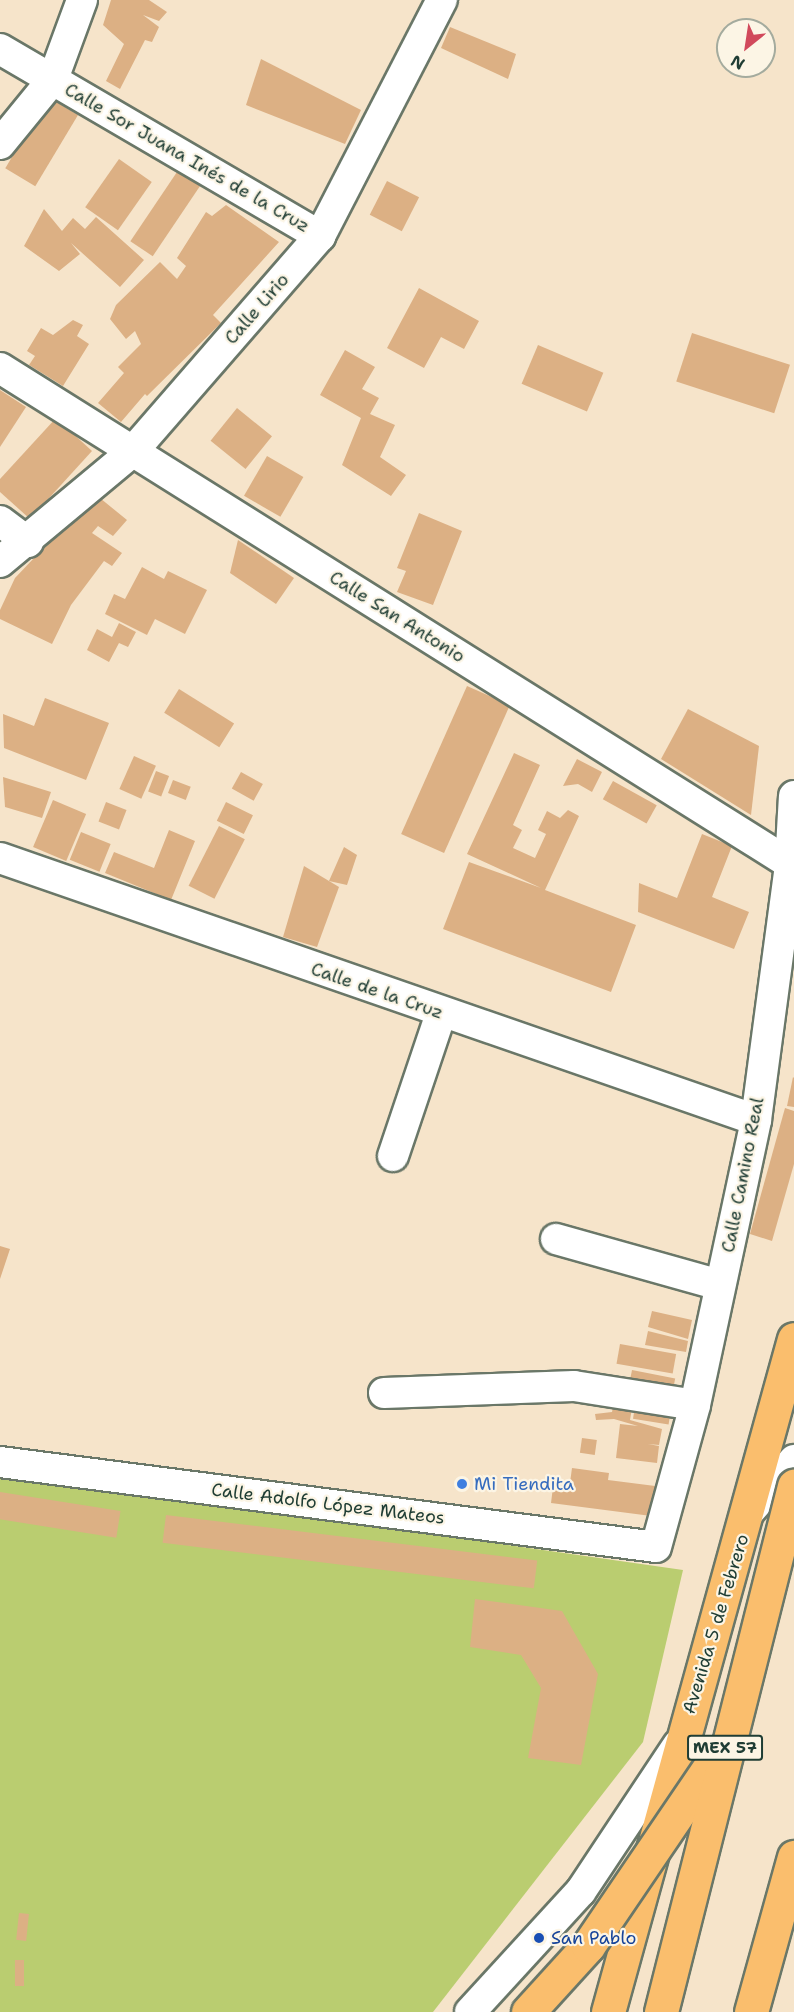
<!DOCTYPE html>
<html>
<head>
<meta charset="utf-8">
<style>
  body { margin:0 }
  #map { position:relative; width:794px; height:2012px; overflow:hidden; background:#f6e4ca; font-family:"Shantell Sans",sans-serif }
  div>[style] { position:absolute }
  .green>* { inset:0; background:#bacd70 }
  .building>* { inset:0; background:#dcb084; transform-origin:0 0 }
  .roads { filter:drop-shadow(2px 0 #6a7768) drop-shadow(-2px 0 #6a7768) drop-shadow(0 2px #6a7768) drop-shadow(0 -2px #6a7768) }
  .minor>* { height:30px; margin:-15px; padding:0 15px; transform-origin:15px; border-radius:15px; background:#fff }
  .major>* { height:33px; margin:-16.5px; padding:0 16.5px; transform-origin:16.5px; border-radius:16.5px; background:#fabe6d }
  .highway>* { height:33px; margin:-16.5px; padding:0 16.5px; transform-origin:16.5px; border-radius:16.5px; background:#fabe6d }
  .bridges { filter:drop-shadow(2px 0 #6a7768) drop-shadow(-2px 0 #6a7768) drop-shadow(0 2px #6a7768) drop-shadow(0 -2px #6a7768) }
  .highway-bridge>* { height:33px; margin:-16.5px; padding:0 16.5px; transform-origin:16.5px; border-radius:16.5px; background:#fabe6d }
  .dots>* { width:16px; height:16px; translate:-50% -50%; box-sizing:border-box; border:3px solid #fcf5e5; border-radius:50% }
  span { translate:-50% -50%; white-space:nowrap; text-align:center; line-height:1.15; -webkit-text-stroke:4.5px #fcf5e5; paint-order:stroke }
  .shield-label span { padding:2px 4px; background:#fcf5e5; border:2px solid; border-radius:4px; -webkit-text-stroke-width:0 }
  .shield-label { font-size:16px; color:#1f3d34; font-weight:700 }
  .street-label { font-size:18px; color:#1f3d34 }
  .shop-label { font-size:18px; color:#366cbe }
  .left { translate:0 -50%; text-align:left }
  .transit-label { font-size:18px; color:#164399 }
  .north { position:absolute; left:716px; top:18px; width:60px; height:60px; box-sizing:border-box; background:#fcf5e5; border:2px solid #a4ab9e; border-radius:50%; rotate:210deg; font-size:16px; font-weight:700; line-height:24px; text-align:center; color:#1f3d34 }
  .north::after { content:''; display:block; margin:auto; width:21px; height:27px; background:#d1495b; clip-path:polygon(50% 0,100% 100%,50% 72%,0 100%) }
</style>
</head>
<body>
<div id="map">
  <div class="green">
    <div style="clip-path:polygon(0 1472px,683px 1570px,643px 1742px,433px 2012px,0 2012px)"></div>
  </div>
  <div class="building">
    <div style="clip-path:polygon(111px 0,149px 0,167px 12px,159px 21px,143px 15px,159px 27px,152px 42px,145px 40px,120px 89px,106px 81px,124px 44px,103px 25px)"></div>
    <div style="clip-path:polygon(450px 27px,516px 54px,508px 79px,441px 48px)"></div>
    <div style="clip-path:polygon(261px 59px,361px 110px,345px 144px,246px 105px)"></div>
    <div style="left:48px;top:97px;width:35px;height:83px;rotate:31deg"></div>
    <div style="left:119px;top:159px;width:40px;height:59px;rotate:35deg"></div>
    <div style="left:179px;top:169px;width:27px;height:87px;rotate:34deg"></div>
    <div style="left:387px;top:181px;width:36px;height:38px;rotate:27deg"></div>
    <div style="clip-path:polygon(226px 205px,279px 242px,213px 315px,221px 323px,147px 396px,145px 394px,121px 422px,98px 403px,124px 373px,118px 367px,141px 344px,135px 331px,126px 339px,110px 319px,116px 305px,160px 262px,177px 279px,186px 266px,177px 258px,206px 212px,212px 216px)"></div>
    <div style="clip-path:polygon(44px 209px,62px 231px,73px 218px,85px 229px,96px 217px,144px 260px,120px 287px,71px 243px,80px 254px,59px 271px,24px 246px)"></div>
    <div style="clip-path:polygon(419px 288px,479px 321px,464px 349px,441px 337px,424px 368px,387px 348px)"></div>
    <div style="clip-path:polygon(73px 320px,83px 325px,77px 336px,89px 344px,63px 386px,29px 365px,35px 356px,27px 351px,41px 328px,53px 335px)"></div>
    <div style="left:692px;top:333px;width:103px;height:51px;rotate:18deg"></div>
    <div style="left:538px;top:345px;width:71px;height:42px;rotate:23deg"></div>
    <div style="clip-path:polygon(345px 350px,375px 367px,362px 389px,379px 398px,370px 414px,395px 425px,380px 457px,406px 475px,391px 496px,342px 465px,361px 418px,320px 395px)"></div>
    <div style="clip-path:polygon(0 390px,26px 407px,0 447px)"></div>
    <div style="left:237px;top:408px;width:45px;height:42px;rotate:39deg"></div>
    <div style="clip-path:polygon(56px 418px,92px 451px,30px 519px,0 492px,0 479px)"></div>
    <div style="left:267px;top:456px;width:42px;height:46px;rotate:30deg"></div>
    <div style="clip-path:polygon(95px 494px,127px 520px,113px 536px,98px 526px,92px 533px,122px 553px,112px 566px,104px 561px,71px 605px,52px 644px,0 619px,0 610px,15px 578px)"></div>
    <div style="clip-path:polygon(419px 513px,462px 531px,433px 605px,397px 592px,406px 571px,397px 568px)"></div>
    <div style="clip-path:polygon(238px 540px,294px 578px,276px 604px,230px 573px)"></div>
    <div style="clip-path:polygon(142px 567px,164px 579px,168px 571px,207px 590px,185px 634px,155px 619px,147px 635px,105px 614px,114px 594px,125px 599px)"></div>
    <div style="clip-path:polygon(119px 623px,136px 632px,128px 647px,119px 643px,109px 662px,87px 650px,97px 629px,112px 637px)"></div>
    <div style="left:467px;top:686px;width:47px;height:162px;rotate:24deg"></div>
    <div style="left:179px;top:689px;width:65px;height:28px;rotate:32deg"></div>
    <div style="clip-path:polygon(45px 698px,109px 723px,86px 780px,4px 748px,3px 714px,34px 726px)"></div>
    <div style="clip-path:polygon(688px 709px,759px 746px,751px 815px,661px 759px)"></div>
    <div style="clip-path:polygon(514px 753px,540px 765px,513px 825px,522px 830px,513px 848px,535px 858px,546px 834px,538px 830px,547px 811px,560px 818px,568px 810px,579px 816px,545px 890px,636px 925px,611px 992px,443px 929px,469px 862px,541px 888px,467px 854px)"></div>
    <div style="left:134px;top:756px;width:24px;height:36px;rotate:24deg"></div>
    <div style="clip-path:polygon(577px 759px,602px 772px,592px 792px,578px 784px,563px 786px)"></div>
    <div style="left:156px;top:771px;width:14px;height:22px;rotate:21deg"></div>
    <div style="left:241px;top:772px;width:25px;height:19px;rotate:29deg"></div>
    <div style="clip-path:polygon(3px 777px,51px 792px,42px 818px,5px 807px)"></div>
    <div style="left:173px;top:780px;width:19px;height:14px;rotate:21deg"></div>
    <div style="left:613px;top:781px;width:50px;height:21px;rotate:29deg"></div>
    <div style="left:53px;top:800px;width:36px;height:51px;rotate:23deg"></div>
    <div style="left:106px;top:802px;width:22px;height:21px;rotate:21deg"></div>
    <div style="left:226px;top:802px;width:30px;height:21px;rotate:26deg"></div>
    <div style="left:219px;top:826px;width:29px;height:67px;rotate:27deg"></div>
    <div style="clip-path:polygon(169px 830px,195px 841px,171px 900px,105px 873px,114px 852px,154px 868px)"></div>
    <div style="left:81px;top:832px;width:32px;height:30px;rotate:22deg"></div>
    <div style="clip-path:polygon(702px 834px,732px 846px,712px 897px,749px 912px,734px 949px,638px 912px,639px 883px,677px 898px)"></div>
    <div style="clip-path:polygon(344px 847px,357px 855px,347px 885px,329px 881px)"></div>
    <div style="clip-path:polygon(304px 866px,339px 887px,317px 947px,283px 937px)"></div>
    <div style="clip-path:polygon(793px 1077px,794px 1078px,794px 1107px,787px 1106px)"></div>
    <div style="clip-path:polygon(785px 1108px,794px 1111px,794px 1164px,772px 1241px,750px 1234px)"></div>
    <div style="clip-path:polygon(0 1246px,10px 1249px,0 1279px)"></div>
    <div style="clip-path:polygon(652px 1311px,692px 1320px,688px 1339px,648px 1327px)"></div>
    <div style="clip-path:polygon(648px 1331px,688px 1341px,686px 1352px,645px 1345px)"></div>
    <div style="left:620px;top:1344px;width:57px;height:20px;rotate:10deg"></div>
    <div style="left:632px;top:1370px;width:44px;height:21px;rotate:11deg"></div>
    <div style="left:636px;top:1400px;width:36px;height:19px;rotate:9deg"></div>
    <div style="clip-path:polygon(613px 1407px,632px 1408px,630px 1420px,662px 1429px,659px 1445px,648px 1444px,659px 1446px,657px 1463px,616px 1458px,620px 1424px,638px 1426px,614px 1419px,596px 1420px,595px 1414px,612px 1412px)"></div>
    <div style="left:582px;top:1438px;width:15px;height:15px;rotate:8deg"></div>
    <div style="clip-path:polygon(572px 1468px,609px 1473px,608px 1480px,663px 1487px,659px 1517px,551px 1503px,553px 1487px,569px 1490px)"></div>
    <div style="left:0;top:1492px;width:122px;height:27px;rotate:9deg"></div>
    <div style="left:166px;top:1515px;width:374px;height:28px;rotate:7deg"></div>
    <div style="clip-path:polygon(475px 1599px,562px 1611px,598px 1674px,581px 1765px,528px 1758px,541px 1688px,521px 1655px,470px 1647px)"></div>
    <div style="left:19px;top:1913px;width:10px;height:27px;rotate:6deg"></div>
    <div style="left:15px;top:1960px;width:9px;height:26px"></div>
  </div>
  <div class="roads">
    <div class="minor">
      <div style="left:0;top:49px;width:371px;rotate:30.3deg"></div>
      <div style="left:0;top:144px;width:84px;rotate:-50.8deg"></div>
      <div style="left:53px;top:79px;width:84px;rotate:-69.8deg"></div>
      <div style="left:0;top:368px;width:937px;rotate:32.1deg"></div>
      <div style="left:0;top:521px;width:35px;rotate:37deg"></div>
      <div style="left:0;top:562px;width:173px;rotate:-39.8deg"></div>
      <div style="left:133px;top:451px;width:285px;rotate:-49deg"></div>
      <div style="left:320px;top:236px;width:266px;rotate:-62.7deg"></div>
      <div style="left:0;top:858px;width:800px;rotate:19.11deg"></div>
      <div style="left:393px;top:1156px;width:151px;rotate:-71.4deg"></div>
      <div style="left:556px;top:1239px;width:170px;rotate:15.7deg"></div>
      <div style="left:384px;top:1393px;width:190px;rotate:-2.1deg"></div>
      <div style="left:574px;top:1386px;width:122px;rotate:8.9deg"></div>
      <div style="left:0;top:1462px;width:661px;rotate:7.38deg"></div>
      <div style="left:656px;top:1547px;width:147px;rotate:-74.6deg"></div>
      <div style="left:695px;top:1405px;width:291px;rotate:-77.9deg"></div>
      <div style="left:756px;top:1120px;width:257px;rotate:-82.4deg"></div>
      <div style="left:790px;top:865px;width:69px;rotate:-86.7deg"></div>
      <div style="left:749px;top:1512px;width:69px;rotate:-49.1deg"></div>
      <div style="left:470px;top:2012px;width:164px;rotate:-47.5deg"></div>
      <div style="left:581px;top:1891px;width:175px;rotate:-56.4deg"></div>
    </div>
    <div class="major">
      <div style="left:608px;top:2012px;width:698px;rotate:-74.55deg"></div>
    </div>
    <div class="highway">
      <div style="left:751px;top:2012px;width:161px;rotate:-74.5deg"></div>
    </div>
  </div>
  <div class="bridges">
    <div class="highway-bridge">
      <div style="left:528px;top:2012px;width:89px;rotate:-47.7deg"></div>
      <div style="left:588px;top:1946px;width:226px;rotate:-55.8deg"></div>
      <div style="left:661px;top:2012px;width:543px;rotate:-75.81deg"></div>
    </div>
  </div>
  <div class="dots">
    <div style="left:462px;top:1484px;background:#3f7fe0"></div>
    <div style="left:539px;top:1938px;background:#1a4fb4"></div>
  </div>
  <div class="shield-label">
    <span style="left:725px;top:1748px">MEX 57</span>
  </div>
  <div class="street-label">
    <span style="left:187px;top:158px;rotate:30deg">Calle Sor Juana Inés de la Cruz</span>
    <span style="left:257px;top:309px;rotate:-49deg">Calle Lirio</span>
    <span style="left:397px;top:617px;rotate:32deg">Calle San Antonio</span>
    <span style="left:377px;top:991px;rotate:19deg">Calle de la Cruz</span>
    <span style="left:743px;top:1175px;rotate:-79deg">Calle Camino Real</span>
    <span style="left:328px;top:1504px;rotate:7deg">Calle Adolfo López Mateos</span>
    <span style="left:716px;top:1624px;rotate:-73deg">Avenida 5 de Febrero</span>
  </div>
  <div class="shop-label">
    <span class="left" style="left:474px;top:1484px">Mi Tiendita</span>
  </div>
  <div class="transit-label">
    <span class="left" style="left:551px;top:1938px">San Pablo</span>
  </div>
  <div class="north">N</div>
</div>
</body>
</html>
